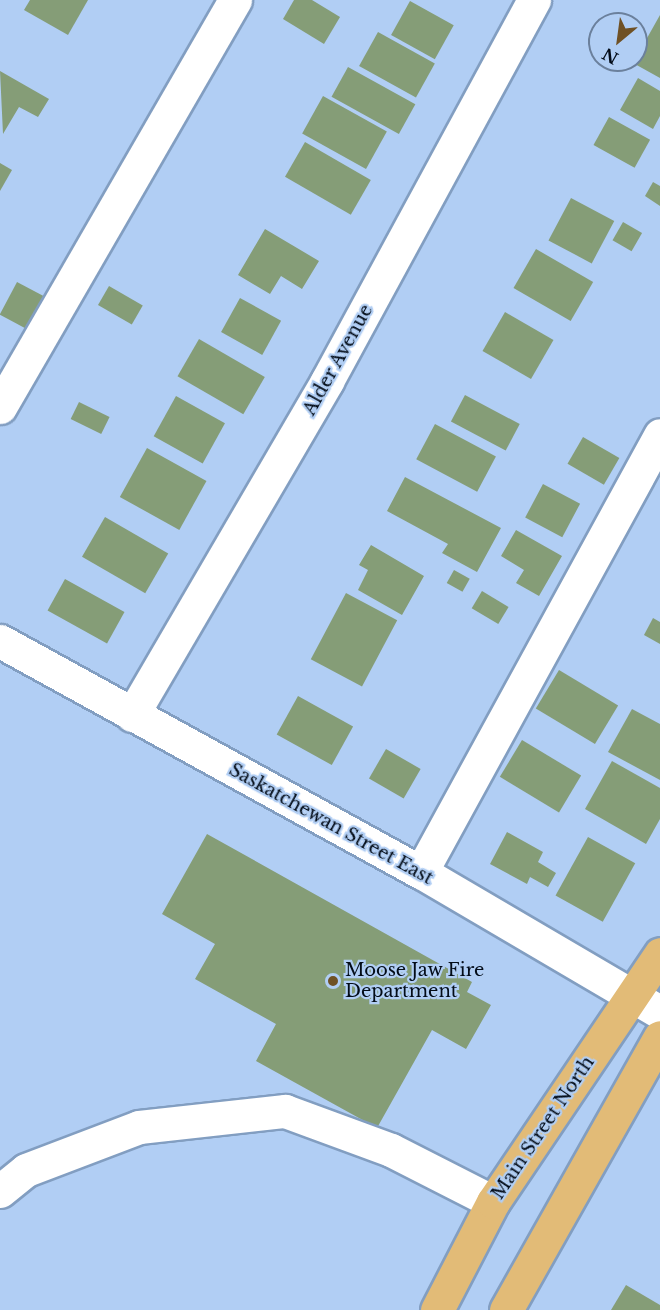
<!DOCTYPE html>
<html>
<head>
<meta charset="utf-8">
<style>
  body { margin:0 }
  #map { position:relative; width:660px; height:1310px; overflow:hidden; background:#b1cef4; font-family:"Libre Baskerville",serif }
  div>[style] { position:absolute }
  .building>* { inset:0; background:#859d77; transform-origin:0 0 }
  .roads { filter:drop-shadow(2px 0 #829ec1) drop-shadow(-2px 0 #829ec1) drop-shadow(0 2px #829ec1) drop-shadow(0 -2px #829ec1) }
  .minor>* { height:33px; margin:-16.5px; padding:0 16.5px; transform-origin:16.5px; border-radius:16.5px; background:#fff }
  .major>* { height:33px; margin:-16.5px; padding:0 16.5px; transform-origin:16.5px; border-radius:16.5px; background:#e2bb77 }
  .dots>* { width:16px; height:16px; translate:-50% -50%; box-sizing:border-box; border:3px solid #b1cef4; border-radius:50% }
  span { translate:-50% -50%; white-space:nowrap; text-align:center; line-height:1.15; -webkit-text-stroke:4.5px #b1cef4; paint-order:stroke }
  .street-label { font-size:18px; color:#030c18 }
  .poi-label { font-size:18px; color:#030c18 }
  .left { translate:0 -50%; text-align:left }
  .north { position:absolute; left:588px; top:12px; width:60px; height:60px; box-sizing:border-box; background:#b1cef4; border:2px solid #6b809c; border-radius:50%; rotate:209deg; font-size:16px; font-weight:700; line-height:24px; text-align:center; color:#030c18 }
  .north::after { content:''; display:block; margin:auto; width:21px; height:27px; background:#6f5125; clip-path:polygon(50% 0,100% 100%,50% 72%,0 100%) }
</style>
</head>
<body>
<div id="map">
  <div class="building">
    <div style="clip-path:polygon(30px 0,88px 0,68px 35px,24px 10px)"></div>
    <div style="clip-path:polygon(294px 0,312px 0,340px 17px,324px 44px,283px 19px)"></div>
    <div style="left:410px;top:1px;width:50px;height:39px;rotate:29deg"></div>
    <div style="clip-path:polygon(660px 15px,660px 78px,633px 63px)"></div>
    <div style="left:378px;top:32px;width:65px;height:39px;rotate:29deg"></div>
    <div style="left:348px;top:67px;width:77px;height:34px;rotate:29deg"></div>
    <div style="clip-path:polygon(0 71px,49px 99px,38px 117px,19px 107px,3px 134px)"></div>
    <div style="clip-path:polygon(638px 78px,660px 91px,660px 116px,653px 129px,620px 110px)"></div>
    <div style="left:323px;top:96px;width:73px;height:43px;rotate:29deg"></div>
    <div style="left:609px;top:117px;width:47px;height:32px;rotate:29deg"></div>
    <div style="left:305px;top:142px;width:76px;height:40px;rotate:30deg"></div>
    <div style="clip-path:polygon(0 163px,12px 170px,0 191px)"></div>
    <div style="clip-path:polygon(653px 182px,660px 186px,660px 206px,645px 196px)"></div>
    <div style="left:571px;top:198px;width:49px;height:48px;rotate:28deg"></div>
    <div style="left:623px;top:222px;width:22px;height:21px;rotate:30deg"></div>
    <div style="clip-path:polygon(265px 229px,319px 261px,302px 289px,281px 276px,270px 294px,238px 275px)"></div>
    <div style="left:536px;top:249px;width:66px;height:45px;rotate:30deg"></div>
    <div style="left:17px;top:282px;width:38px;height:37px;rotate:28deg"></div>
    <div style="left:109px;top:286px;width:39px;height:22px;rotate:30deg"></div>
    <div style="left:240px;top:298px;width:47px;height:39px;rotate:29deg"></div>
    <div style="left:505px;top:312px;width:56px;height:45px;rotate:30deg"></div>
    <div style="left:199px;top:339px;width:76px;height:43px;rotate:30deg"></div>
    <div style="left:465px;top:395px;width:62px;height:30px;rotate:28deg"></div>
    <div style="left:176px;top:396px;width:56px;height:46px;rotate:29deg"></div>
    <div style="left:79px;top:402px;width:34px;height:19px;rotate:26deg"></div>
    <div style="left:435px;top:424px;width:69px;height:40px;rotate:28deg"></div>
    <div style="left:583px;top:437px;width:42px;height:31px;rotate:30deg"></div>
    <div style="left:147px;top:448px;width:68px;height:56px;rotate:29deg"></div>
    <div style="clip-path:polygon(405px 477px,501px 528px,477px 572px,442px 553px,448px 544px,387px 511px)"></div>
    <div style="left:543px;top:484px;width:42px;height:38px;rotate:28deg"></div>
    <div style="left:105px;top:517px;width:73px;height:46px;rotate:30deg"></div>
    <div style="clip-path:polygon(516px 530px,562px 556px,539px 596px,516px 583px,524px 570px,501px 556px)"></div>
    <div style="clip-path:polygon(371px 545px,424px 576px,402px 615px,358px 590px,368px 570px,359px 565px)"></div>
    <div style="left:454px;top:570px;width:18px;height:15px;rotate:29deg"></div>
    <div style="left:65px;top:579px;width:68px;height:36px;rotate:29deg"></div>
    <div style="left:482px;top:591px;width:31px;height:20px;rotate:31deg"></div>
    <div style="left:346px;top:593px;width:58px;height:75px;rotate:28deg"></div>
    <div style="clip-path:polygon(653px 618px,660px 622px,660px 644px,644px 635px)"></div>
    <div style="left:559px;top:670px;width:69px;height:45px;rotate:31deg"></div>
    <div style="left:298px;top:696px;width:63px;height:44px;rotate:29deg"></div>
    <div style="clip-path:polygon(632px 709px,660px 724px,660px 780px,608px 752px)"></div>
    <div style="left:522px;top:740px;width:69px;height:43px;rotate:31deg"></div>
    <div style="left:386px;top:749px;width:40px;height:34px;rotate:30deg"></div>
    <div style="clip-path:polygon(612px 761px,660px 788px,660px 819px,646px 844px,585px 809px)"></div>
    <div style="clip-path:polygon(507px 832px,543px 852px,538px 862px,556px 873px,548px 887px,530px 877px,527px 884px,490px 864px)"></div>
    <div style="clip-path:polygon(207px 834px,472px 982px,467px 992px,491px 1005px,466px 1049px,432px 1030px,377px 1128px,256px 1061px,276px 1024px,195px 979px,215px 944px,162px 914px)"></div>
    <div style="left:588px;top:837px;width:54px;height:67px;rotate:29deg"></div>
    <div style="clip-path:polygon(626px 1285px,660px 1305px,660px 1310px,611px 1310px)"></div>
  </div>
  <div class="roads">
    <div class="minor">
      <div style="left:0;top:407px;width:470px;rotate:-60deg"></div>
      <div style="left:0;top:641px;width:480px;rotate:28.8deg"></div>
      <div style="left:421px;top:872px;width:277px;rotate:30.4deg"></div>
      <div style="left:132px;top:715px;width:387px;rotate:-59.7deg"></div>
      <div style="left:327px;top:381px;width:434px;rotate:-61.5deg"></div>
      <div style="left:421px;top:872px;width:498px;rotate:-61.3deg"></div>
      <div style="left:0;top:1191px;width:33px;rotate:-39deg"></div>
      <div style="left:26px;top:1170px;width:121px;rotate:-20.8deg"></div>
      <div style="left:139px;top:1127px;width:147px;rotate:-6.3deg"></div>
      <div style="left:285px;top:1111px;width:113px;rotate:20.2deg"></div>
      <div style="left:391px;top:1150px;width:114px;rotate:27deg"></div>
    </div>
    <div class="major">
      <div style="left:437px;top:1310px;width:122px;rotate:-62.6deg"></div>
      <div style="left:493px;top:1202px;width:299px;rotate:-56deg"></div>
      <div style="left:506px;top:1310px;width:313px;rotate:-60.6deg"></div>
    </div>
  </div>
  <div class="dots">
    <div style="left:333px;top:981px;background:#6f5125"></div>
  </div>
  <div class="street-label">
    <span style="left:338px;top:360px;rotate:-61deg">Alder Avenue</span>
    <span style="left:331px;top:824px;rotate:29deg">Saskatchewan Street East</span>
    <span style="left:543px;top:1128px;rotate:-56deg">Main Street North</span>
  </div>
  <div class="poi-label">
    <span class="left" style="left:345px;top:981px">Moose Jaw Fire<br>Department</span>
  </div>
  <div class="north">N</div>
</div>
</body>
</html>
